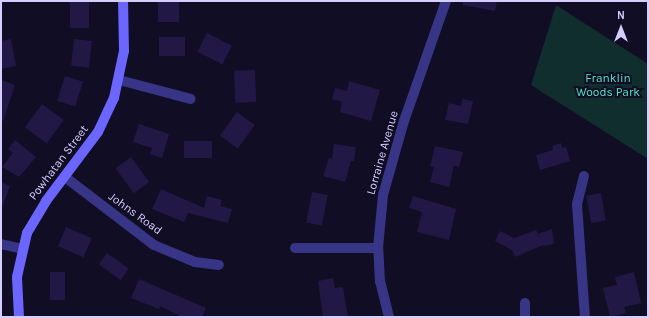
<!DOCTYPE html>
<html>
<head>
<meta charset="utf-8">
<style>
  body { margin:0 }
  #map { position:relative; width:649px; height:318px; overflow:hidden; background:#110d24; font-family:Karla,sans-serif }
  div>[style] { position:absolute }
  .green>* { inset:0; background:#0f2e2d }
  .building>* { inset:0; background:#211846; transform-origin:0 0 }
  .street>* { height:10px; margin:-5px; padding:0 5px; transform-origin:5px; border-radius:5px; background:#383586 }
  .secondary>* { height:10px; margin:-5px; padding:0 5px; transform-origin:5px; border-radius:5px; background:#6a66ff }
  span { translate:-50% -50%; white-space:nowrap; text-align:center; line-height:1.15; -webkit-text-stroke:4px #110d24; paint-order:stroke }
  .park-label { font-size:12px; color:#54e6c2 }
  .street-label { font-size:12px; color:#d5cfff }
  .frame { position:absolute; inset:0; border:2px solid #d5cfff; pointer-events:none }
  .north { position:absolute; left:601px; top:8px; width:40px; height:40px; -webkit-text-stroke:3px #110d24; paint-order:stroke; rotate:0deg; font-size:11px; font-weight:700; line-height:16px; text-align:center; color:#d5cfff }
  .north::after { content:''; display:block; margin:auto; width:14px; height:18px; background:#d5cfff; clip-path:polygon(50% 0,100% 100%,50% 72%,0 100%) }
</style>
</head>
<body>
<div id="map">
  <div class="green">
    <div style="clip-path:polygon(556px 5px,648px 64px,648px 159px,531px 85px)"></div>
  </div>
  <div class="building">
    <div style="left:70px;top:1px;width:19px;height:27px"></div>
    <div style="left:158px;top:1px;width:21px;height:21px"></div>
    <div style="clip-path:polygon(463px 1px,497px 1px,495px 11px,463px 5px)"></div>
    <div style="left:207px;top:33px;width:28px;height:21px;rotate:27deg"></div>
    <div style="left:159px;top:37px;width:26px;height:19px"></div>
    <div style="clip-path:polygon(11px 39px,16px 66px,1px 69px,1px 41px)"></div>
    <div style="left:74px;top:39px;width:18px;height:27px;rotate:6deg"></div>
    <div style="left:255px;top:70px;width:32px;height:21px;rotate:88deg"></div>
    <div style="left:65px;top:76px;width:19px;height:26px;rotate:18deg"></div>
    <div style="clip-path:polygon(1px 80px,15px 85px,3px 121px,1px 121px)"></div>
    <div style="clip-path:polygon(349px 81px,380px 90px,371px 121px,340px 112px,342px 102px,332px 99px,335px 88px,347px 91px)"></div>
    <div style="clip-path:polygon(462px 99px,473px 101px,468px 124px,445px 120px,449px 103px,461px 106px)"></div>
    <div style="left:42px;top:104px;width:27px;height:29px;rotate:36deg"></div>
    <div style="left:237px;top:112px;width:22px;height:29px;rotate:36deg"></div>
    <div style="clip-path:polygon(139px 124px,169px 134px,162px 158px,150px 154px,152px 148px,133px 142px)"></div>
    <div style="clip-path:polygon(15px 140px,36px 157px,19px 177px,2px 167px,13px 153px,8px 149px)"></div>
    <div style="left:184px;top:141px;width:28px;height:17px"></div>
    <div style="clip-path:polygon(561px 143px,562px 148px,566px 147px,570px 161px,540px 170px,536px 155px,553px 150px,552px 146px)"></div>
    <div style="clip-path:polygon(334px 144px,356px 147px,354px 161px,351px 161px,345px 182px,323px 176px,329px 158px,332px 159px)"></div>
    <div style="clip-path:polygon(435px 146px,463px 152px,459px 167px,454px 166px,449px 187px,430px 182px,434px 167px,430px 166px)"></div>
    <div style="left:131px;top:157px;width:31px;height:19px;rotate:54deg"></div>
    <div style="clip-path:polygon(1px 182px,10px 186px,2px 208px,1px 208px)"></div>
    <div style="clip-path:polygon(161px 189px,204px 208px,207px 196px,222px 200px,220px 206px,232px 209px,228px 223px,188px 213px,184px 222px,152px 209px)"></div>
    <div style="left:312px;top:192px;width:16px;height:31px;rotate:11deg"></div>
    <div style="left:601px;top:193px;width:28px;height:15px;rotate:80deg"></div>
    <div style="clip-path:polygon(413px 196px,456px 209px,449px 240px,417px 232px,422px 212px,409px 208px)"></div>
    <div style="left:66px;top:227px;width:28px;height:21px;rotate:23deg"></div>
    <div style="clip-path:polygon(552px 229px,554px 244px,541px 246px,515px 257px,512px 250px,495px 241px,500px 231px,514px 238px,536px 230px,538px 234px)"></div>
    <div style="left:107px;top:253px;width:27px;height:14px;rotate:36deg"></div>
    <div style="left:50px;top:272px;width:15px;height:28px"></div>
    <div style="clip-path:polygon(634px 272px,641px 303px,624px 307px,626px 313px,610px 317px,603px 288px,617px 285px,615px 277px)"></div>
    <div style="clip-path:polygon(333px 278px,335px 288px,343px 287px,348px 317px,323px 317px,318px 281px)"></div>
    <div style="clip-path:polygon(139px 279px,206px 308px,202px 317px,182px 317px,160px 306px,159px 309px,131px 298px)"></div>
  </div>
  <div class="street">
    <div style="left:119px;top:80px;width:74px;rotate:14.8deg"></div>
    <div style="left:584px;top:176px;width:29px;rotate:104deg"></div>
    <div style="left:577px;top:204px;width:113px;rotate:86deg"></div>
    <div style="left:65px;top:177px;width:112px;rotate:37.4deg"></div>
    <div style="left:154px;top:245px;width:44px;rotate:22.5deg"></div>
    <div style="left:195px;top:262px;width:24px;rotate:7deg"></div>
    <div style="left:1px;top:244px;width:22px;rotate:13deg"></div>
    <div style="left:295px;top:248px;width:83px"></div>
    <div style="left:525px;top:303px;width:14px;rotate:90deg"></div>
    <div style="left:389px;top:317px;width:36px;rotate:-104deg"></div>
    <div style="left:380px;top:282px;width:34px;rotate:-93deg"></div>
    <div style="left:378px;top:248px;width:53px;rotate:-84.6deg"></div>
    <div style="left:383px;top:195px;width:77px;rotate:-74.2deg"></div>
    <div style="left:404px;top:121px;width:127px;rotate:-70.7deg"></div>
  </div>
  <div class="secondary">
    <div style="left:19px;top:317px;width:40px;rotate:-92.9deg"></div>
    <div style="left:17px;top:277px;width:45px;rotate:-77.2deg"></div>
    <div style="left:27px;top:233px;width:37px;rotate:-59deg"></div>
    <div style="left:46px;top:201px;width:86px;rotate:-53deg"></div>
    <div style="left:98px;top:132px;width:38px;rotate:-65deg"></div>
    <div style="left:114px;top:98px;width:48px;rotate:-78deg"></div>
    <div style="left:124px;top:51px;width:50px;rotate:-91.1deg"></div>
  </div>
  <div class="park-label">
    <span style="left:608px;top:86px">Franklin<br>Woods Park</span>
  </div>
  <div class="street-label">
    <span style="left:383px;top:153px;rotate:-74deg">Lorraine Avenue</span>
    <span style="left:59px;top:163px;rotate:-53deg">Powhatan Street</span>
    <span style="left:135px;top:214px;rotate:36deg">Johns Road</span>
  </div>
  <div class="frame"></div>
  <div class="north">N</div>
</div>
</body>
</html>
